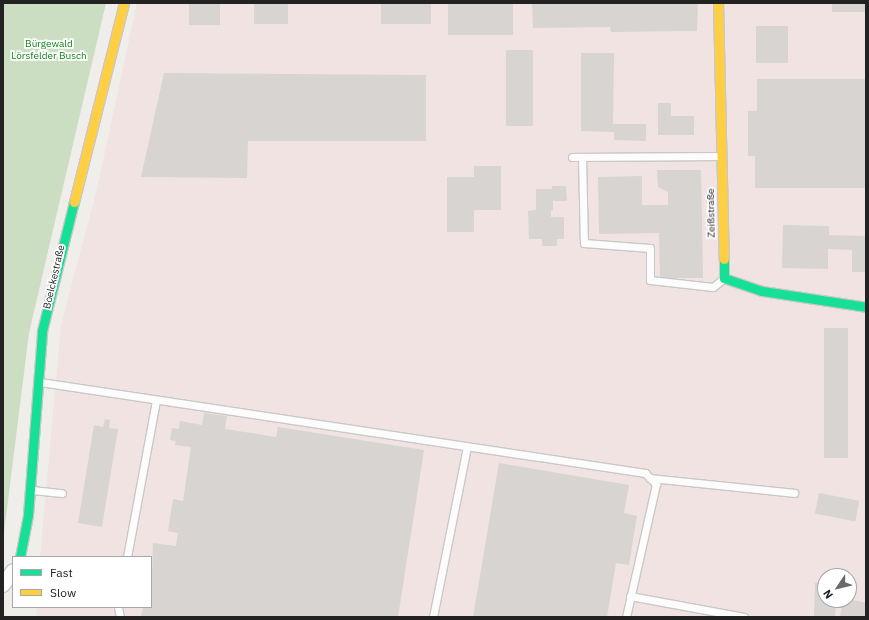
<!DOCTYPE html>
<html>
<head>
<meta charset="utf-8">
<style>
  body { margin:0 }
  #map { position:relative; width:869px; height:620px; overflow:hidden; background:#f0eeeb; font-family:"IBM Plex Sans",sans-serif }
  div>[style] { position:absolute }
  .commercial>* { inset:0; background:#f1e3e1 }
  .forest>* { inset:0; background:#cbdec1 }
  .building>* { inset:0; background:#d7d4d2; transform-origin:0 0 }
  .roads { filter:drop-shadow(1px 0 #c9c8c7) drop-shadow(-1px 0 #c9c8c7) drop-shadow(0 1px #c9c8c7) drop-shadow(0 -1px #c9c8c7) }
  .lane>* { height:7px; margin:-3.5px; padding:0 3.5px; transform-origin:3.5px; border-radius:3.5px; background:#fdfcfc }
  .street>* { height:14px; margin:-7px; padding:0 7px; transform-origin:7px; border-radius:7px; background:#fdfcfc }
  .fast>* { height:9px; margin:-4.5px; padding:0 4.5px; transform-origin:4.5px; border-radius:4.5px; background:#16e098 }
  .slow>* { height:9px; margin:-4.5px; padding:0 4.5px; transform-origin:4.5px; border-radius:4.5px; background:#ffcf43 }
  span { translate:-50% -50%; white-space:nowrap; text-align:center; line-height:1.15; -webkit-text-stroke:3.5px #fff; paint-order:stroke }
  .park-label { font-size:10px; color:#0c8416 }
  .street-label { font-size:10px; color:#222 }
  .frame { position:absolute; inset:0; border:4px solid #222; pointer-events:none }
  .legend { position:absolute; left:12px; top:556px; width:140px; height:52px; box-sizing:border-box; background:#fff; border:1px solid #a7a7a7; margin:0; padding:5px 7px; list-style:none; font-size:12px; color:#222 }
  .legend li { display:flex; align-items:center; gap:8px; height:20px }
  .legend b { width:20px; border:1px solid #a7a7a7 }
  .north { position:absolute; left:817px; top:568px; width:40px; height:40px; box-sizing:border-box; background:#fff; border:1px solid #a7a7a7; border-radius:50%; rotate:235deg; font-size:11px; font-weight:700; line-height:16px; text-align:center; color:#222 }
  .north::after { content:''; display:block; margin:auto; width:14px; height:18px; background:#6a6968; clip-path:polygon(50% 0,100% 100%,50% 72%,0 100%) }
</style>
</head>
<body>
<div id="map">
  <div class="commercial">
    <div style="clip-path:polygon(evenodd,137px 3px,866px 3px,866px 617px,37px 617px,36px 607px,151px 607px,151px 557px,40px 557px,61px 325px,97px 189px,137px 3px,825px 576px,849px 576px,849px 600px,825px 600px,825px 576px)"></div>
  </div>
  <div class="forest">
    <div style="clip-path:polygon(3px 3px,106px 3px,29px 333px,3px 541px)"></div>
  </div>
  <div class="building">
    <div style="left:189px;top:3px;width:31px;height:22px"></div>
    <div style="left:254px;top:3px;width:34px;height:21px"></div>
    <div style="left:381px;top:3px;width:50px;height:21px"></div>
    <div style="left:448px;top:3px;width:65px;height:32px"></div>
    <div style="clip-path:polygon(532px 3px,698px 3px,697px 31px,611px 32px,610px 27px,533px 28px)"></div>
    <div style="left:832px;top:3px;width:34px;height:9px"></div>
    <div style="left:756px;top:26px;width:32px;height:37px"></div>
    <div style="left:506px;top:50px;width:27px;height:76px"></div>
    <div style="clip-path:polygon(581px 53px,614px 53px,613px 124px,646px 124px,646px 141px,614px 140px,614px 132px,581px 131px)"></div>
    <div style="clip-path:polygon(164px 73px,426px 75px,426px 141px,248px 141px,247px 178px,141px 177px)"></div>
    <div style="clip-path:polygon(757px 79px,866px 79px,866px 188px,755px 188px,755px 156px,748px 156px,748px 111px,757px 111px)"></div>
    <div style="clip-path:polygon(658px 103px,671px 103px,671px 116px,694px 116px,694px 135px,658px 135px)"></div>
    <div style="clip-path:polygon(474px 166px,501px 166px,501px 210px,474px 210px,474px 232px,447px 232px,447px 177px,474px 177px)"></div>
    <div style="clip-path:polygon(657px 170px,701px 170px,703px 278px,660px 278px,659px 233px,599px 234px,598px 177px,642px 176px,642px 205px,668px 205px,668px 192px,658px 187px)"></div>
    <div style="clip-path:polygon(552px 186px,566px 186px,567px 201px,553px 201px,553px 210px,551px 210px,551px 217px,564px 217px,564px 239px,557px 239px,557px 246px,542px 246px,542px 239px,529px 239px,528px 211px,536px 210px,536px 189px,552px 189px)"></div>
    <div style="clip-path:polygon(783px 225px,829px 226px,829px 235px,866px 236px,866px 272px,852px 272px,852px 250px,828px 249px,828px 269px,782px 268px)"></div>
    <div style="left:824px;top:328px;width:24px;height:130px"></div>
    <div style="clip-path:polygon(204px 413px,227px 416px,225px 429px,276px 437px,278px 427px,424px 450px,398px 617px,141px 616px,143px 607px,151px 607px,153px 543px,176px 546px,178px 533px,168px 531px,173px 499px,183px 501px,191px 447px,175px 445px,176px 441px,170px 440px,172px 428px,179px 429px,180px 421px,202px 425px)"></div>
    <div style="clip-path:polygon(105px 419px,110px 420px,109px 428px,118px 429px,102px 527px,78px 523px,94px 425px,103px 427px)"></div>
    <div style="clip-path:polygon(499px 463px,629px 485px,624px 513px,637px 516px,629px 565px,616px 563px,607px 617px,473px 617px)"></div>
    <div style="left:819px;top:493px;width:41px;height:21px;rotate:11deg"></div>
    <div style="clip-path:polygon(815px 583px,825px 583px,825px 600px,836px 600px,835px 617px,814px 617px)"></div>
    <div style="clip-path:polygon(849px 599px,866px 603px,866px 617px,840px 617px,843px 600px)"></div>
  </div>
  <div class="roads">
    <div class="lane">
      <div style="left:572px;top:157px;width:148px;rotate:-0.4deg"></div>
      <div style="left:582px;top:157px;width:86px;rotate:88.7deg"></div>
      <div style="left:584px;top:243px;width:66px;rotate:4.3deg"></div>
      <div style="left:650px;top:248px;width:32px;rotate:90deg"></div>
      <div style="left:650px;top:280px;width:63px;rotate:6.3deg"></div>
      <div style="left:713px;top:287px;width:14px;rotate:-39deg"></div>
      <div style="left:40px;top:382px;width:612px;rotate:8.55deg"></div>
      <div style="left:645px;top:473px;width:16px;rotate:45deg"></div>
      <div style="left:656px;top:484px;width:136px;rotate:102.7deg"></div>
      <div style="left:650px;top:478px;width:145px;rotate:5.9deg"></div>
      <div style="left:32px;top:490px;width:30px;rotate:6deg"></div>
      <div style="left:127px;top:557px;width:159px;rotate:-79.5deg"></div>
      <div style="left:630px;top:596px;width:116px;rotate:10.4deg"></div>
      <div style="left:118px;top:607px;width:10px;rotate:79deg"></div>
      <div style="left:433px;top:617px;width:173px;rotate:-78.7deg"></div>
    </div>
    <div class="street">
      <div style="left:3px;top:585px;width:17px;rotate:-54deg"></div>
    </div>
    <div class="fast">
      <div style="left:724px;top:259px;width:19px;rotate:90deg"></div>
      <div style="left:724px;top:278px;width:40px;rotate:18.9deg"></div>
      <div style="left:762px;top:291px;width:105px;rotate:8.7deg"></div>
      <div style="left:20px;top:557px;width:43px;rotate:-79.2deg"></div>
      <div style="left:28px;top:515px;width:185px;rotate:-85.6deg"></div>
      <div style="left:42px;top:331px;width:133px;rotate:-76.1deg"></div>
    </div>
    <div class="slow">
      <div style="left:718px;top:3px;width:256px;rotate:88.7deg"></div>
      <div style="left:74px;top:202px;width:205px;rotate:-75.9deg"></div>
    </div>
  </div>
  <div class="park-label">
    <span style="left:49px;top:49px">Bürgewald<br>Lörsfelder Busch</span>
  </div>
  <div class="street-label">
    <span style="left:711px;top:213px;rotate:-91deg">Zeißstraße</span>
    <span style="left:54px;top:277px;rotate:-77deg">Boelckestraße</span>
  </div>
  <div class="frame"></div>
  <ul class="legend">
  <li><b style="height:5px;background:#16e098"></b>Fast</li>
  <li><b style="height:5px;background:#ffcf43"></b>Slow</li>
  </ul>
  <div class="north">N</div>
</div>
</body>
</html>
